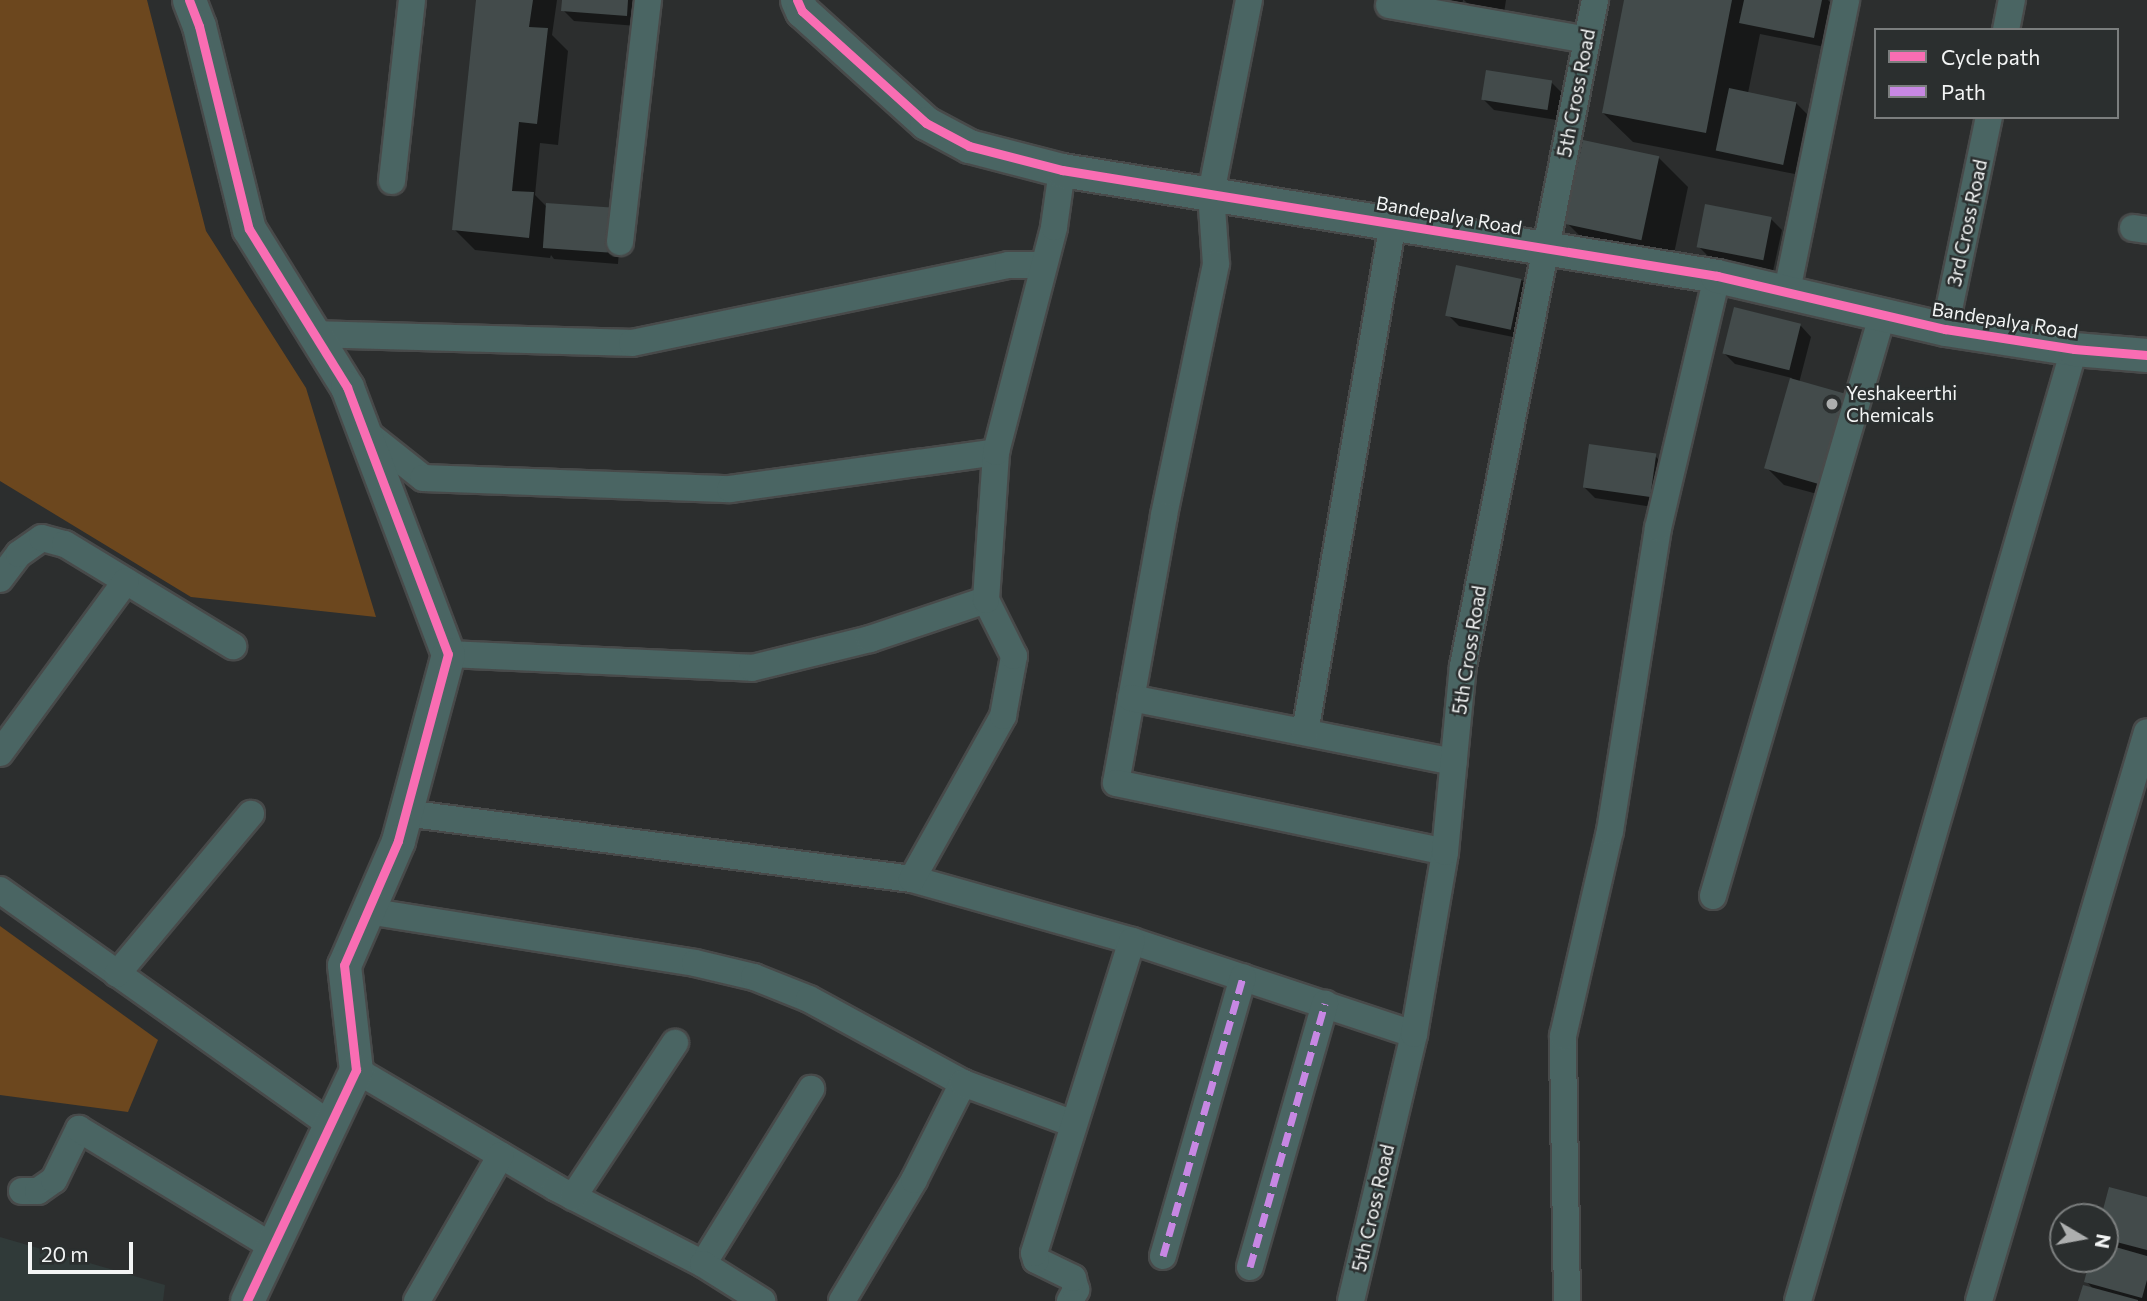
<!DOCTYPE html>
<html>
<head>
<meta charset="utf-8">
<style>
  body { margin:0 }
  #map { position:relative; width:2147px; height:1301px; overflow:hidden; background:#2c2e2e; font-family:Commissioner,sans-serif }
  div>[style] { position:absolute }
  .built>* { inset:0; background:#303a39 }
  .green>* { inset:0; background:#6c471e }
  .shadow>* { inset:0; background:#0007 }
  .building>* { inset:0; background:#434b4b; transform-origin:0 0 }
  .roads { filter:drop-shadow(2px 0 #484a4a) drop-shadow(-2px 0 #484a4a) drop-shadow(0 2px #484a4a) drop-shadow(0 -2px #484a4a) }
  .minor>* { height:26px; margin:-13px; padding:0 13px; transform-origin:13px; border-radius:13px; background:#4a6563 }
  .tertiary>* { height:33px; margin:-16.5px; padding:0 16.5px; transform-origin:16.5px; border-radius:16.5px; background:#4a6563 }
  .quiet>* { height:7px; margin-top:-3.5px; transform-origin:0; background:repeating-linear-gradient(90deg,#c787e3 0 14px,transparent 0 21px) }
  .cycleway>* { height:9px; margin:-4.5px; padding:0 4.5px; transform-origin:4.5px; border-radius:4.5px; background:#f96db3 }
  .dots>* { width:19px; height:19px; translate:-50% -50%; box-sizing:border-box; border:4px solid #2b2f2f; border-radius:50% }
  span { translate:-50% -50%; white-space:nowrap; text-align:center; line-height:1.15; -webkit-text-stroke:5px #2b2f2f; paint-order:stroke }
  .street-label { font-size:19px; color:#f3f5f5 }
  .poi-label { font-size:19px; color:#f3f5f5 }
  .left { translate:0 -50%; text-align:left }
  .legend { position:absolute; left:1874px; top:28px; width:245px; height:91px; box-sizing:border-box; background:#2b2f2f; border:2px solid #7b7e7e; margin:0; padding:9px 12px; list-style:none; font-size:21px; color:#f3f5f5 }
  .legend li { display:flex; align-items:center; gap:14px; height:35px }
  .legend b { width:35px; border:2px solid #7b7e7e }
  .north { position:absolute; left:2049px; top:1203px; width:70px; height:70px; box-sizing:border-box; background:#2b2f2f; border:2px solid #7b7e7e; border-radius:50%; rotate:100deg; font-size:19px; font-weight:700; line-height:28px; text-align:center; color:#f3f5f5 }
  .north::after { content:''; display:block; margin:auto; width:24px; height:32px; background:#adafaf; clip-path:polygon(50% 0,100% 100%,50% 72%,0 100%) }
  .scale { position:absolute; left:28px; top:1242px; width:105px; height:32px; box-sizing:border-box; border:4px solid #f3f5f5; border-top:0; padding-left:9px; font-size:21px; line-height:24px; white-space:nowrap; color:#f3f5f5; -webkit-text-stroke:5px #2b2f2f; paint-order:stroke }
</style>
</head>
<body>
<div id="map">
  <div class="built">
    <div style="clip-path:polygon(0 1237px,165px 1285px,163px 1301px,0 1301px)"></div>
  </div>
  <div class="green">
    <div style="clip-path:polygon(0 0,147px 0,206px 231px,306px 388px,376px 617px,191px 597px,0 481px)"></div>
    <div style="clip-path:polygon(0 926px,158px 1040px,128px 1112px,0 1095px)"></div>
  </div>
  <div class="shadow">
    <div style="clip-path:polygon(478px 0,557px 0,552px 35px,568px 51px,558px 145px,540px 143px,535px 195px,547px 207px,621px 221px,618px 264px,554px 259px,551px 255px,550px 258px,475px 250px,454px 229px)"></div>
    <div style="clip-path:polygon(564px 0,639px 0,637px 26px,574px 21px,563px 10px)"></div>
    <div style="clip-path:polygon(1432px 0,1463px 0,1462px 6px)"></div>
    <div style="clip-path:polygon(1464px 0,1506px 0,1504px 13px,1471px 7px)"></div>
    <div style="clip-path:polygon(1625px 0,1828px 0,1833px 5px,1825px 47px,1760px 34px,1748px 93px,1796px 103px,1807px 114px,1795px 174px,1633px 142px,1603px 113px)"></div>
    <div style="clip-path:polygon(1551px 82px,1562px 93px,1557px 120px,1494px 110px,1483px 99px)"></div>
    <div style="clip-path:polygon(1658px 157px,1688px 187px,1671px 268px,1598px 254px,1568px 224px)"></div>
    <div style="clip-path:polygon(1771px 219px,1782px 230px,1773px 271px,1709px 257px,1698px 246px)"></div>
    <div style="clip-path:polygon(1522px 280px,1532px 291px,1523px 339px,1459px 326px,1448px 315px)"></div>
    <div style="clip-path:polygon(1735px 309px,1801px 326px,1811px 337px,1799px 383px,1867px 413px,1843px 501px,1784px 485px,1767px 468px,1792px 378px,1735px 364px,1724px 353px)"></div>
    <div style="clip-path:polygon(1655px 456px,1666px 467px,1659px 508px,1595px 498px,1584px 487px)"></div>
    <div style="clip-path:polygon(2147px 1199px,2147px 1301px,2080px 1301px,2095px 1291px,2086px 1281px,2092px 1259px,2105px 1259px,2105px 1246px,2109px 1247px,2105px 1243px,2103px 1217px)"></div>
  </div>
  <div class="building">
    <div style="clip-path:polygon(476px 0,533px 0,529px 27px,548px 28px,537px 124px,519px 122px,512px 191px,534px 192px,529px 238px,452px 230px)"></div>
    <div style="clip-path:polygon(562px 0,628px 0,627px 16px,561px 11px)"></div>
    <div style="clip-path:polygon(1624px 0,1732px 0,1706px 133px,1602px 113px)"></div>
    <div style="clip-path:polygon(1744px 0,1822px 0,1814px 38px,1739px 23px)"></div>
    <div style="left:1486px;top:70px;width:67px;height:30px;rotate:9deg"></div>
    <div style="left:1729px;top:88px;width:69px;height:64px;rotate:12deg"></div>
    <div style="left:1583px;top:140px;width:78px;height:86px;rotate:12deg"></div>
    <div style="left:546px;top:203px;width:65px;height:45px;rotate:4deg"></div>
    <div style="left:1705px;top:204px;width:68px;height:44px;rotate:11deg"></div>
    <div style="left:1456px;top:265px;width:67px;height:52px;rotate:12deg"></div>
    <div style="left:1734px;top:307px;width:69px;height:48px;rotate:14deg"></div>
    <div style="left:1790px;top:378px;width:63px;height:94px;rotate:16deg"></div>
    <div style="left:1589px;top:444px;width:68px;height:44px;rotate:8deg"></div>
    <div style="clip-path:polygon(2109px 1187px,2147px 1197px,2147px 1250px,2105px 1239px,2105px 1217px,2101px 1217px)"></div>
    <div style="clip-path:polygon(2105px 1244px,2147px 1256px,2147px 1280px,2142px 1298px,2084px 1282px,2090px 1259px,2105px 1259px)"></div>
    <div style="clip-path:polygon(2083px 1285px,2138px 1300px,2138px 1301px,2078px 1301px)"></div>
  </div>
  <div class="roads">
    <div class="minor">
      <div style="left:1249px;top:0;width:197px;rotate:101.1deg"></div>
      <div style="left:1211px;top:193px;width:71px;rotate:86deg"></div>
      <div style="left:1216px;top:264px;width:257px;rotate:101.7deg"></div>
      <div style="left:1164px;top:516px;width:271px;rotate:100.2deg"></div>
      <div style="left:1116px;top:783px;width:336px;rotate:11.8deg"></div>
      <div style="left:1389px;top:5px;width:201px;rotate:10deg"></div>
      <div style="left:2006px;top:30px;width:31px;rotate:-79deg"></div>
      <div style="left:392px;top:181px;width:182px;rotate:-83.7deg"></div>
      <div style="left:2133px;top:228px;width:14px;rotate:8deg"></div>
      <div style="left:620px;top:242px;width:244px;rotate:-83.4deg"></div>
      <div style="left:1787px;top:291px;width:297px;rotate:-78.5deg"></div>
      <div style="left:1945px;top:329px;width:217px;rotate:-78.3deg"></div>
      <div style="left:314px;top:334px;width:318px;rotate:1.6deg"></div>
      <div style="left:632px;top:343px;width:384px;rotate:-11.7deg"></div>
      <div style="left:1008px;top:265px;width:35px"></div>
      <div style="left:364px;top:431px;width:75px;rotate:38.5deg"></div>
      <div style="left:423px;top:478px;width:307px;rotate:2.1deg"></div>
      <div style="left:730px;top:489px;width:269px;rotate:-7.9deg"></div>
      <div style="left:0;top:579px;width:31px;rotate:-53deg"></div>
      <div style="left:19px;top:554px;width:28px;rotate:-35deg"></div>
      <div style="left:42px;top:538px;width:24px;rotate:15deg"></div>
      <div style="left:65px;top:544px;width:197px;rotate:31.3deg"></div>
      <div style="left:448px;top:654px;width:304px;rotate:2.6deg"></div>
      <div style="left:752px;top:668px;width:122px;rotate:-13.8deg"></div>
      <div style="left:870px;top:639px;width:122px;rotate:-18.6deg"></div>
      <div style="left:1131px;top:698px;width:329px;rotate:11.2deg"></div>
      <div style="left:1305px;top:732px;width:517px;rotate:-80.19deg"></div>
      <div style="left:0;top:753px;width:213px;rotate:-53.8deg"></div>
      <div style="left:405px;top:813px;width:511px;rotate:7.42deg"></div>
      <div style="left:912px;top:879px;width:229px;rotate:15.7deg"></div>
      <div style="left:1132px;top:941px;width:297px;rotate:18.3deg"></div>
      <div style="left:912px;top:879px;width:187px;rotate:-60.8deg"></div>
      <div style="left:1003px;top:716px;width:61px;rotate:-79.6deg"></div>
      <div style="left:1014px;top:656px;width:63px;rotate:-116.6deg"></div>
      <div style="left:986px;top:600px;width:148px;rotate:-86.1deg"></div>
      <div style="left:996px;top:452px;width:232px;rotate:-75.5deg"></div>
      <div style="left:1054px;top:227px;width:58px;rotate:-82deg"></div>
      <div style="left:0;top:890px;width:406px;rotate:35.4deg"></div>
      <div style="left:1713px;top:896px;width:604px;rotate:-73.75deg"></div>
      <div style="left:367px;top:911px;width:332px;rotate:9deg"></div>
      <div style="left:695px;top:963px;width:61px;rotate:13.3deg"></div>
      <div style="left:754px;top:977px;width:59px;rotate:21.8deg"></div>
      <div style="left:809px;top:999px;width:175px;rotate:28.6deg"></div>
      <div style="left:117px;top:974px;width:209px;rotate:-50.1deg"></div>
      <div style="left:356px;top:1070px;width:232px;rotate:30.5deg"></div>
      <div style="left:556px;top:1188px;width:165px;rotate:27.3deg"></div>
      <div style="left:703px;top:1264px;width:206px;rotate:-58.3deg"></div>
      <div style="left:22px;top:1191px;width:16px"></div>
      <div style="left:38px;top:1191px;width:19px;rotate:-35deg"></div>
      <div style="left:54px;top:1180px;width:57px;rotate:-63.9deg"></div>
      <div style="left:79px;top:1129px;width:227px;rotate:31.3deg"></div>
      <div style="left:573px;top:1197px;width:185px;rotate:-56.5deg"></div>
      <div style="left:1163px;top:1256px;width:290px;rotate:-74deg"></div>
      <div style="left:703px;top:1264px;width:70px;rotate:32.1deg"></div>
      <div style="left:1250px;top:1267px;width:274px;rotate:-74.1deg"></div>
      <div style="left:417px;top:1301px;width:168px;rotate:-60.1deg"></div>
      <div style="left:842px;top:1301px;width:141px;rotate:-59.2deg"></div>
      <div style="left:914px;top:1180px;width:109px;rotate:-63.2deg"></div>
      <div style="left:963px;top:1083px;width:118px;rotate:20.3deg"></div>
      <div style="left:1070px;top:1301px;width:13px;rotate:-61deg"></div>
      <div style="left:1076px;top:1290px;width:12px;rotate:-104deg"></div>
      <div style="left:1073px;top:1278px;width:41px;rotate:-154.1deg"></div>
      <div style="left:1036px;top:1260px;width:7px;rotate:-106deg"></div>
      <div style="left:1034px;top:1253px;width:327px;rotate:-72.6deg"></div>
      <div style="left:1351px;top:1301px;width:274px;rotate:-76.7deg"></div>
      <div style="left:1414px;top:1034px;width:185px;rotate:-80.3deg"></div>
      <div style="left:1445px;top:852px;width:187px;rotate:-84.5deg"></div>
      <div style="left:1463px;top:666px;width:679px;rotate:-78.79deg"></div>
      <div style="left:1567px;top:1301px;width:265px;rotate:-90.9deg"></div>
      <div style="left:1563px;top:1036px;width:210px;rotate:-77.1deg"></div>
      <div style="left:1610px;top:831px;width:307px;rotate:-81deg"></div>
      <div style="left:1658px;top:528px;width:259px;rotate:-76.8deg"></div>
      <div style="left:1798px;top:1301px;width:991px;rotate:-73.83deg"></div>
      <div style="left:1979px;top:1301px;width:593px;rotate:-73.55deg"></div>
    </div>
    <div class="tertiary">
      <div style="left:189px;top:0;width:28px;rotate:69deg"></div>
      <div style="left:199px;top:26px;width:209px;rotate:76.2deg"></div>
      <div style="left:249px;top:229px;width:186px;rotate:58.2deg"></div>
      <div style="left:347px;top:387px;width:285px;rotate:69.3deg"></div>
      <div style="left:448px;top:654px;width:194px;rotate:105deg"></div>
      <div style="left:398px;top:841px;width:135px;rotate:113.5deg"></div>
      <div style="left:344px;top:965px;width:106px;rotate:83.5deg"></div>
      <div style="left:356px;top:1070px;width:255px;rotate:115.3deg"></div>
      <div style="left:797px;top:0;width:12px;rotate:66deg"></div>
      <div style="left:802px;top:11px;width:167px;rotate:42.1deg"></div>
      <div style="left:926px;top:123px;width:49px;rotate:28.1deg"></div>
      <div style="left:969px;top:146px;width:96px;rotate:14.5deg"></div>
      <div style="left:1062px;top:170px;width:664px;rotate:9.19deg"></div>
      <div style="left:1717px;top:276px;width:234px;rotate:13.1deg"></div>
      <div style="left:1945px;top:329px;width:131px;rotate:8.8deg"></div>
      <div style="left:2074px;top:349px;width:73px;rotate:4.7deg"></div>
    </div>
  </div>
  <div class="quiet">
    <div style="left:1163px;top:1256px;width:290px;rotate:-74deg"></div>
    <div style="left:1250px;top:1267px;width:274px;rotate:-74.1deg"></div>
  </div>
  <div class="cycleway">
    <div style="left:189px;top:0;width:28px;rotate:69deg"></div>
    <div style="left:199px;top:26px;width:209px;rotate:76.2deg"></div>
    <div style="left:249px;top:229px;width:186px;rotate:58.2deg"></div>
    <div style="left:347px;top:387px;width:285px;rotate:69.3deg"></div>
    <div style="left:448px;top:654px;width:194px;rotate:105deg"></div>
    <div style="left:398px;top:841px;width:135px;rotate:113.5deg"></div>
    <div style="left:344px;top:965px;width:106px;rotate:83.5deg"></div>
    <div style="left:356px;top:1070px;width:255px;rotate:115.3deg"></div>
    <div style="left:797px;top:0;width:12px;rotate:66deg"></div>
    <div style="left:802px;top:11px;width:167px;rotate:42.1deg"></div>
    <div style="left:926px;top:123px;width:49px;rotate:28.1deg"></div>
    <div style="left:969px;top:146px;width:96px;rotate:14.5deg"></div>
    <div style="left:1062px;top:170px;width:664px;rotate:9.19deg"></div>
    <div style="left:1717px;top:276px;width:234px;rotate:13.1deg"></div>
    <div style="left:1945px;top:329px;width:131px;rotate:8.8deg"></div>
    <div style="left:2074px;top:349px;width:73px;rotate:4.7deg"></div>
  </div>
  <div class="dots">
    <div style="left:1832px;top:404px;background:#adafaf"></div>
  </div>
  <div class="street-label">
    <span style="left:1576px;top:93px;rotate:-79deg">5th Cross Road</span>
    <span style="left:1449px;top:215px;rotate:10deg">Bandepalya Road</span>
    <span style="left:1967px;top:223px;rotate:-78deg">3rd Cross Road</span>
    <span style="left:2005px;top:320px;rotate:9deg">Bandepalya Road</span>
    <span style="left:1469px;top:650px;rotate:-81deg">5th Cross Road</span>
    <span style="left:1373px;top:1208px;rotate:-77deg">5th Cross Road</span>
  </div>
  <div class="poi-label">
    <span class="left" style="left:1846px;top:404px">Yeshakeerthi<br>Chemicals</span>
  </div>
  <ul class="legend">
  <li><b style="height:9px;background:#f96db3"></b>Cycle path</li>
  <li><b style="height:9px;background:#c787e3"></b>Path</li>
  </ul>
  <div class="north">N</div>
  <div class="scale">20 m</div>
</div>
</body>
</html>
